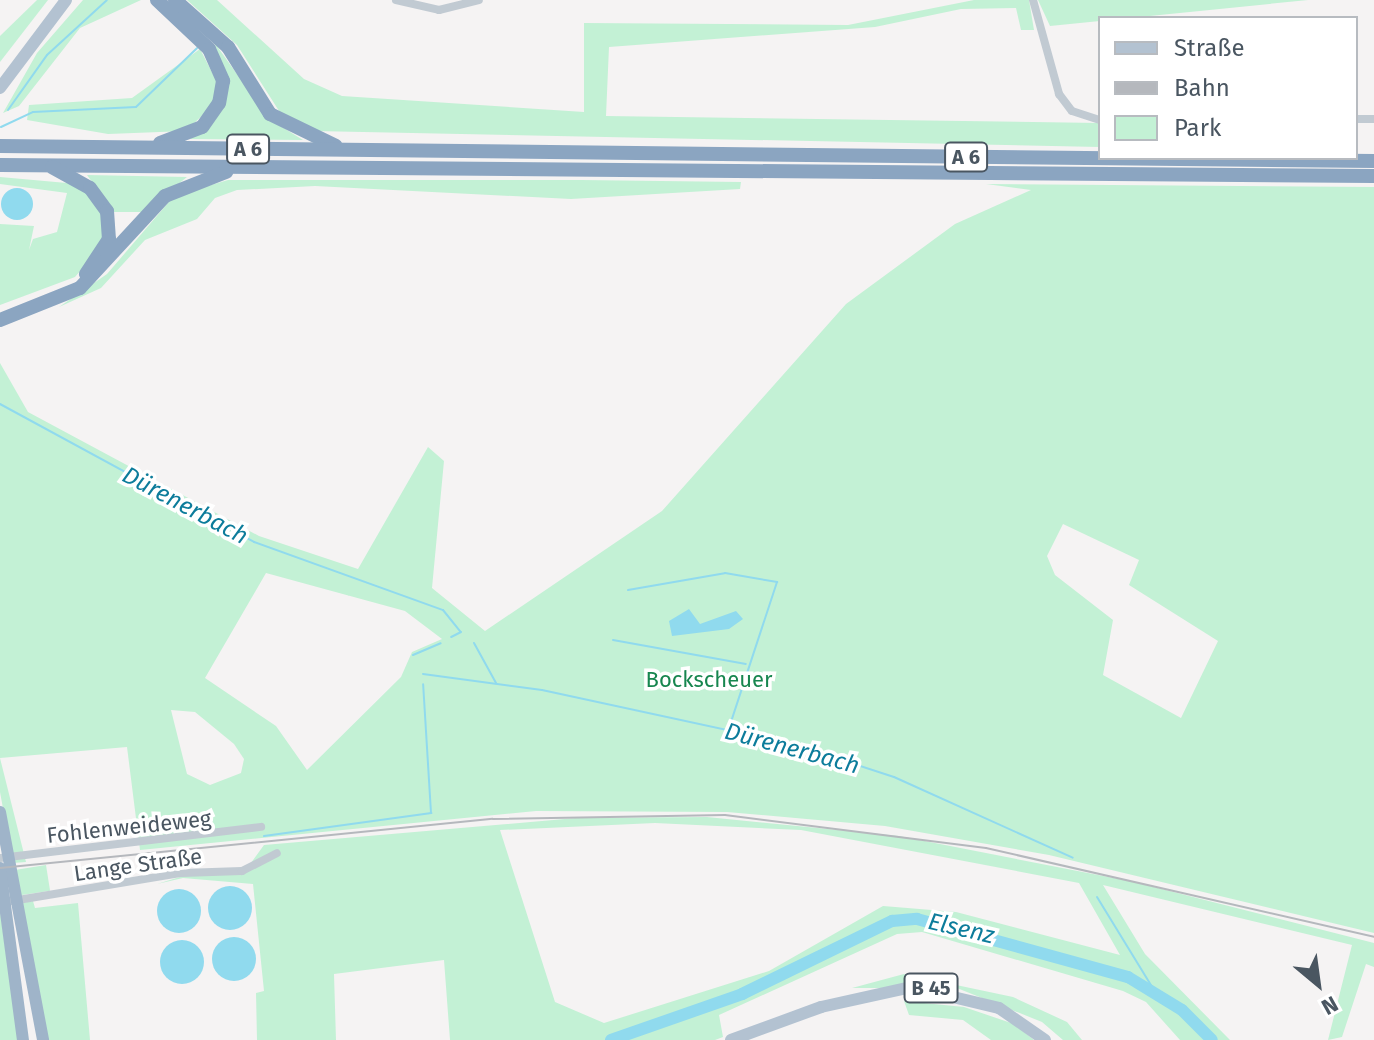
<!DOCTYPE html>
<html>
<head>
<meta charset="utf-8">
<style>
  body { margin:0 }
  #map { position:relative; width:1374px; height:1040px; overflow:hidden; background:#f5f3f3; font-family:"Fira Sans",sans-serif }
  div>[style] { position:absolute }
  .green>* { inset:0; background:#c3f1d5; transform-origin:0 0 }
  .water>* { inset:0; background:#90daee }
  .round { border-radius:50% }
  .stream>* { height:2px; margin:-1px; padding:0 1px; transform-origin:1px; border-radius:1px; background:#90daee }
  .river>* { height:12px; margin:-6px; padding:0 6px; transform-origin:6px; border-radius:6px; background:#90daee }
  .minor>* { height:8px; margin:-4px; padding:0 4px; transform-origin:4px; border-radius:4px; background:#c1cad2 }
  .primary>* { height:12px; margin:-6px; padding:0 6px; transform-origin:6px; border-radius:6px; background:#b3c2d1 }
  .trunk>* { height:12px; margin:-6px; padding:0 6px; transform-origin:6px; border-radius:6px; background:#9fb4c9 }
  .motorway>* { height:14px; margin:-7px; padding:0 7px; transform-origin:7px; border-radius:7px; background:#8ba5c1 }
  .rail>* { height:2px; margin:-1px; padding:0 1px; transform-origin:1px; border-radius:1px; background:#b5b8bd }
  span { translate:-50% -50%; white-space:nowrap; text-align:center; line-height:1.15; -webkit-text-stroke:7px #fff; paint-order:stroke }
  .shield-label span { padding:2px 6px; background:#fff; border:2px solid; border-radius:6px; -webkit-text-stroke-width:0 }
  .shield-label { font-size:20px; color:#4a5661; font-weight:700 }
  .park-label { font-size:22px; color:#17864f }
  .street-label { font-size:22px; color:#4a5661 }
  .water-label { font-size:24px; color:#0c7c9b; font-style:italic }
  .legend { position:absolute; left:1098px; top:16px; width:260px; height:144px; box-sizing:border-box; background:#fff; border:2px solid #b7bbc0; margin:0; padding:10px 14px; list-style:none; font-size:24px; color:#4a5661 }
  .legend li { display:flex; align-items:center; gap:16px; height:40px }
  .legend b { width:40px; border:2px solid #b7bbc0 }
  .north { position:absolute; left:1278px; top:944px; width:80px; height:80px; -webkit-text-stroke:6px #fff; paint-order:stroke; rotate:151deg; font-size:22px; font-weight:700; line-height:32px; text-align:center; color:#4a5661 }
  .north::after { content:''; display:block; margin:auto; width:28px; height:36px; background:#4a5661; clip-path:polygon(50% 0,100% 100%,50% 72%,0 100%) }
</style>
</head>
<body>
<div id="map">
  <div class="green">
    <div style="clip-path:polygon(37px 0,48px 0,0 62px,0 36px)"></div>
    <div style="clip-path:polygon(83px 0,141px 0,80px 28px,19px 106px,3px 113px,37px 53px)"></div>
    <div style="clip-path:polygon(187px 0,217px 0,304px 79px,342px 96px,584px 112px,584px 23px,848px 25px,974px 0,1029px 0,1034px 30px,1021px 30px,1016px 8px,961px 9px,875px 27px,609px 47px,606px 116px,1100px 123px,1100px 147px,314px 131px,281px 114px,237px 45px)"></div>
    <div style="clip-path:polygon(1038px 0,1308px 0,1050px 26px)"></div>
    <div style="clip-path:polygon(214px 42px,269px 119px,303px 140px,190px 139px,216px 119px,228px 84px)"></div>
    <div style="clip-path:polygon(200px 49px,217px 82px,213px 105px,186px 131px,108px 134px,27px 120px,29px 105px,132px 98px)"></div>
    <div style="clip-path:polygon(87px 175px,187px 177px,143px 212px,114px 212px)"></div>
    <div style="clip-path:polygon(0 177px,78px 184px,99px 205px,105px 231px,101px 247px,75px 277px,0 305px,0 224px,34px 226px,29px 250px,33px 239px,57px 232px,67px 193px,0 184px)"></div>
    <div style="clip-path:polygon(228px 180px,581px 180px,741px 182px,740px 189px,571px 199px,315px 186px,237px 190px,215px 198px,197px 219px,145px 240px,101px 288px,59px 307px,107px 274px,174px 196px)"></div>
    <div style="clip-path:polygon(evenodd,986px 184px,1374px 187px,1374px 933px,1049px 855px,885px 826px,727px 812px,536px 811px,140px 850px,127px 747px,0 758px,26px 862px,13px 863px,0 792px,0 363px,28px 412px,259px 536px,358px 569px,428px 447px,444px 461px,432px 588px,485px 631px,662px 511px,846px 304px,955px 224px,1031px 190px,986px 184px,1063px 524px,1139px 560px,1129px 585px,1218px 641px,1181px 718px,1103px 675px,1113px 620px,1055px 575px,1047px 556px,1063px 524px,986px 184px,266px 573px,405px 611px,442px 639px,412px 652px,401px 677px,307px 770px,276px 726px,205px 678px,266px 573px,986px 184px,171px 710px,195px 712px,234px 744px,244px 759px,241px 773px,210px 785px,187px 774px,171px 710px)"></div>
    <div style="clip-path:polygon(evenodd,707px 817px,899px 836px,1134px 882px,1374px 943px,1374px 967px,1366px 964px,1342px 1037px,1328px 1040px,1352px 945px,1103px 885px,1145px 954px,1230px 1040px,1180px 1040px,1146px 1002px,1123px 991px,922px 932px,897px 934px,719px 1015px,723px 1037px,715px 1040px,450px 1040px,444px 960px,334px 974px,336px 1040px,257px 1040px,256px 993px,264px 991px,253px 884px,183px 878px,157px 884px,183px 876px,243px 874px,264px 845px,576px 818px,707px 817px,655px 823px,801px 830px,1079px 883px,1120px 955px,956px 912px,883px 906px,769px 971px,604px 1023px,555px 1002px,500px 830px,655px 823px)"></div>
    <div style="left:46px;top:865px;width:26px;height:30px;rotate:81deg"></div>
    <div style="clip-path:polygon(33px 901px,35px 908px,78px 903px,90px 1040px,46px 1040px,22px 903px)"></div>
    <div style="clip-path:polygon(0 910px,18px 1040px,0 1040px)"></div>
    <div style="clip-path:polygon(904px 974px,1013px 997px,1067px 1022px,1082px 1040px,1063px 1040px,1042px 1022px,957px 988px,852px 988px)"></div>
    <div style="clip-path:polygon(904px 1001px,964px 1007px,1014px 1024px,1034px 1040px,991px 1040px,963px 1020px,909px 1015px)"></div>
  </div>
  <div class="water">
    <div class="round" style="left:1px;top:188px;width:32px;height:32px"></div>
    <div style="clip-path:polygon(689px 609px,700px 624px,736px 611px,743px 619px,729px 629px,672px 636px,669px 621px)"></div>
    <div class="round" style="left:208px;top:886px;width:44px;height:44px"></div>
    <div class="round" style="left:157px;top:889px;width:44px;height:44px"></div>
    <div class="round" style="left:212px;top:937px;width:44px;height:44px"></div>
    <div class="round" style="left:160px;top:940px;width:44px;height:44px"></div>
  </div>
  <div class="stream">
    <div style="left:8px;top:110px;width:67px;rotate:-54.7deg"></div>
    <div style="left:47px;top:55px;width:81px;rotate:-42.5deg"></div>
    <div style="left:1px;top:127px;width:35px;rotate:-25deg"></div>
    <div style="left:33px;top:112px;width:103px;rotate:-2.8deg"></div>
    <div style="left:136px;top:107px;width:85px;rotate:-44deg"></div>
    <div style="left:0;top:404px;width:289px;rotate:28.5deg"></div>
    <div style="left:254px;top:542px;width:201px;rotate:19.8deg"></div>
    <div style="left:443px;top:610px;width:28px;rotate:51deg"></div>
    <div style="left:461px;top:632px;width:11px;rotate:153deg"></div>
    <div style="left:628px;top:590px;width:98px;rotate:-9.9deg"></div>
    <div style="left:725px;top:573px;width:53px;rotate:9.8deg"></div>
    <div style="left:777px;top:582px;width:157px;rotate:108.2deg"></div>
    <div style="left:613px;top:640px;width:135px;rotate:10.2deg"></div>
    <div style="left:474px;top:643px;width:46px;rotate:61.2deg"></div>
    <div style="left:413px;top:655px;width:30px;rotate:-23deg"></div>
    <div style="left:423px;top:674px;width:120px;rotate:7.7deg"></div>
    <div style="left:542px;top:690px;width:260px;rotate:12.2deg"></div>
    <div style="left:796px;top:745px;width:103px;rotate:18.1deg"></div>
    <div style="left:894px;top:777px;width:196px;rotate:24.3deg"></div>
    <div style="left:264px;top:836px;width:169px;rotate:-7.8deg"></div>
    <div style="left:431px;top:813px;width:129px;rotate:-93.5deg"></div>
    <div style="left:1097px;top:897px;width:109px;rotate:58.5deg"></div>
  </div>
  <div class="river">
    <div style="left:611px;top:1040px;width:139px;rotate:-19.3deg"></div>
    <div style="left:742px;top:994px;width:167px;rotate:-26deg"></div>
    <div style="left:892px;top:921px;width:25px;rotate:-5deg"></div>
    <div style="left:917px;top:919px;width:219px;rotate:15.4deg"></div>
    <div style="left:1128px;top:977px;width:63px;rotate:31.4deg"></div>
    <div style="left:1182px;top:1010px;width:42px;rotate:45deg"></div>
  </div>
  <div class="minor">
    <div style="left:396px;top:0;width:44px;rotate:13.1deg"></div>
    <div style="left:439px;top:10px;width:41px;rotate:-14deg"></div>
    <div style="left:1033px;top:0;width:98px;rotate:74.5deg"></div>
    <div style="left:1059px;top:94px;width:21px;rotate:53deg"></div>
    <div style="left:1072px;top:111px;width:29px;rotate:18deg"></div>
    <div style="left:1356px;top:119px;width:18px"></div>
    <div style="left:0;top:858px;width:263px;rotate:-6.8deg"></div>
    <div style="left:12px;top:901px;width:172px;rotate:-9.4deg"></div>
    <div style="left:182px;top:873px;width:60px;rotate:-1.9deg"></div>
    <div style="left:242px;top:871px;width:39px;rotate:-27deg"></div>
  </div>
  <div class="primary">
    <div style="left:0;top:88px;width:110px;rotate:-53.1deg"></div>
    <div style="left:731px;top:1040px;width:96px;rotate:-20.1deg"></div>
    <div style="left:821px;top:1007px;width:92px;rotate:-12.5deg"></div>
    <div style="left:911px;top:987px;width:90px;rotate:13.4deg"></div>
    <div style="left:999px;top:1008px;width:56px;rotate:34.8deg"></div>
  </div>
  <div class="trunk">
    <div style="left:0;top:812px;width:232px;rotate:79.3deg"></div>
    <div style="left:0;top:868px;width:174px;rotate:82.4deg"></div>
  </div>
  <div class="motorway">
    <div style="left:157px;top:0;width:71px;rotate:43.3deg"></div>
    <div style="left:209px;top:49px;width:35px;rotate:66deg"></div>
    <div style="left:223px;top:81px;width:22px;rotate:100deg"></div>
    <div style="left:219px;top:103px;width:29px;rotate:125deg"></div>
    <div style="left:202px;top:127px;width:45px;rotate:159.1deg"></div>
    <div style="left:175px;top:0;width:71px;rotate:41.6deg"></div>
    <div style="left:228px;top:47px;width:79px;rotate:57.9deg"></div>
    <div style="left:270px;top:114px;width:73px;rotate:25.9deg"></div>
    <div style="left:0;top:146px;width:1374px;rotate:0.63deg"></div>
    <div style="left:0;top:165px;width:1374px;rotate:0.46deg"></div>
    <div style="left:52px;top:167px;width:43px;rotate:28.9deg"></div>
    <div style="left:90px;top:188px;width:29px;rotate:54deg"></div>
    <div style="left:107px;top:211px;width:28px;rotate:86deg"></div>
    <div style="left:109px;top:239px;width:42px;rotate:123.3deg"></div>
    <div style="left:0;top:320px;width:86px;rotate:-21.8deg"></div>
    <div style="left:80px;top:288px;width:125px;rotate:-47.3deg"></div>
    <div style="left:165px;top:196px;width:66px;rotate:-21.5deg"></div>
  </div>
  <div class="rail">
    <div style="left:0;top:868px;width:495px;rotate:-5.7deg"></div>
    <div style="left:493px;top:819px;width:232px;rotate:-1deg"></div>
    <div style="left:725px;top:815px;width:263px;rotate:7.2deg"></div>
    <div style="left:986px;top:848px;width:398px;rotate:12.9deg"></div>
  </div>
  <div class="shield-label">
    <span style="left:248px;top:149px">A 6</span>
    <span style="left:966px;top:157px">A 6</span>
    <span style="left:931px;top:988px">B 45</span>
  </div>
  <div class="park-label">
    <span style="left:709px;top:680px">Bockscheuer</span>
  </div>
  <div class="street-label">
    <span style="left:129px;top:827px;rotate:-6deg">Fohlenweideweg</span>
    <span style="left:138px;top:865px;rotate:-8deg">Lange Straße</span>
  </div>
  <div class="water-label">
    <span style="left:185px;top:506px;rotate:28deg">Dürenerbach</span>
    <span style="left:792px;top:749px;rotate:15deg">Dürenerbach</span>
    <span style="left:961px;top:929px;rotate:13deg">Elsenz</span>
  </div>
  <ul class="legend">
  <li><b style="height:10px;background:#b3c2d1"></b>Straße</li>
  <li><b style="height:10px;background:#b5b8bd"></b>Bahn</li>
  <li><b style="height:22px;background:#c3f1d5"></b>Park</li>
  </ul>
  <div class="north">N</div>
</div>
</body>
</html>
